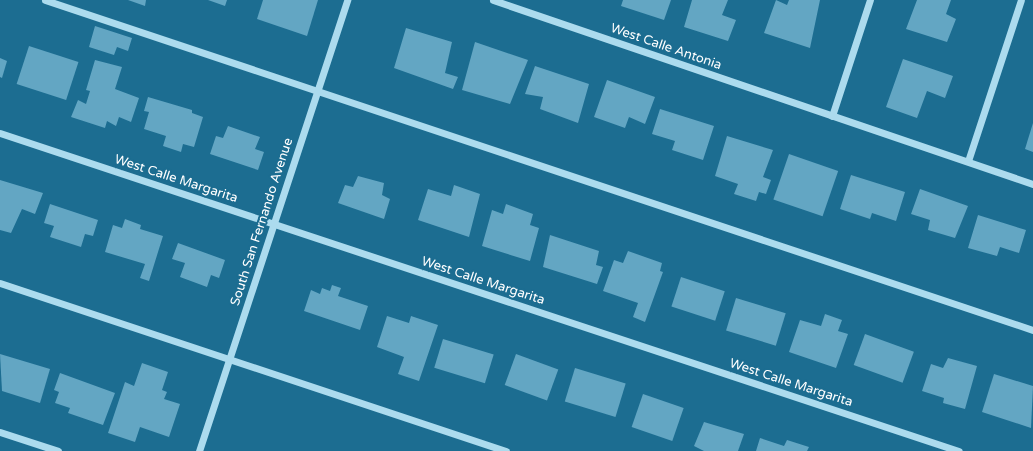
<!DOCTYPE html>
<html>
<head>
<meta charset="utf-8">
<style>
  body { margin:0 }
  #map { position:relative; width:1033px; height:451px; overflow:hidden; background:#1c6d91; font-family:"Varela Round",sans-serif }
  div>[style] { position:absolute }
  .building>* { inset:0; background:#63a6c3; transform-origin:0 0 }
  .minor>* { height:7px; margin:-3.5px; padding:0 3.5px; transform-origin:3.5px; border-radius:3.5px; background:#acdbee }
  span { translate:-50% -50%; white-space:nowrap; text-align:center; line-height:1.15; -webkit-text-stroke:4px #1c6d91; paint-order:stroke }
  .street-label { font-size:13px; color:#fff }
</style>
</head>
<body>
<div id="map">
  <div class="building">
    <div style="clip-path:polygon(128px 0,146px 0,145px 6px)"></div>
    <div style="clip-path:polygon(208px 0,227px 0,225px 6px)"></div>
    <div style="clip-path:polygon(263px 0,318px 0,307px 36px,257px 19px)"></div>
    <div style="clip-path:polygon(623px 0,671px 0,664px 20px,621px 6px)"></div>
    <div style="clip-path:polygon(692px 0,728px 0,722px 15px,736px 20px,728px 41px,684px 27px)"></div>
    <div style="clip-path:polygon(776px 0,787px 5px,789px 0,820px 0,810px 48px,764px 33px)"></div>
    <div style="clip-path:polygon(917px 0,951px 0,946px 14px,956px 19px,947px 42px,906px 29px)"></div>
    <div style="clip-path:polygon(95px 26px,132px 38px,128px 51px,117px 47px,114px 55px,89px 47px)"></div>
    <div style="clip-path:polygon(406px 28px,452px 42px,445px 73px,458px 77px,453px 89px,394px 68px)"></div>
    <div style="clip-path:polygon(475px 42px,528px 60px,510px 104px,462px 90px)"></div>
    <div style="left:29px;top:46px;width:52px;height:40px;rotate:18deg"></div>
    <div style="clip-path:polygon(0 58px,7px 61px,2px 78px,0 77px)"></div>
    <div style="clip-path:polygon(903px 59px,953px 76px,945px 98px,927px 91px,917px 118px,886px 107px)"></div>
    <div style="clip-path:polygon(95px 60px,122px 67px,115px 89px,139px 98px,131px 122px,119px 117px,116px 126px,107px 121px,105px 128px,71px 117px,78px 100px,86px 104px,90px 91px,86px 90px)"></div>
    <div style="clip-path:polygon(535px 66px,589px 84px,578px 123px,540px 109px,543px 97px,525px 94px)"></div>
    <div style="clip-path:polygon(607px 80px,655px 97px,645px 124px,629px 117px,625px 128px,594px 117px)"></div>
    <div style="clip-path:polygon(148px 97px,192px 110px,192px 113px,203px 117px,194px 147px,183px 144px,181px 152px,163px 146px,166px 136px,144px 129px,149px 112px,144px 111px)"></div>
    <div style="clip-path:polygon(660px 109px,714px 126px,703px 160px,672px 150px,675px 141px,652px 134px)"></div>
    <div style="clip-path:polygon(1033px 123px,1033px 152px,1025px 149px)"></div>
    <div style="clip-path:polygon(228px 126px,260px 137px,255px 149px,264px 152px,258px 170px,210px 154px,216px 136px,223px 138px)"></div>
    <div style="clip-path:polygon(727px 136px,773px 150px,763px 177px,771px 180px,766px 194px,759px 192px,756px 201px,734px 194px,738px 184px,715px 176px)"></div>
    <div style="left:789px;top:154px;width:52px;height:48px;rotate:19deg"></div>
    <div style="clip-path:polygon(851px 175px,905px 192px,896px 221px,872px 213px,870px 219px,840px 209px)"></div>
    <div style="clip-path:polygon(358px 176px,384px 183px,382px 195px,390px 199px,384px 219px,338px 203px,345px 185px,353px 187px)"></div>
    <div style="clip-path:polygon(0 180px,43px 193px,35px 214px,22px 209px,11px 233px,0 230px)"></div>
    <div style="clip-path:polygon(454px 185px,480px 194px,469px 237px,418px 220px,428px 189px,451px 196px)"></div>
    <div style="clip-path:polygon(920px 189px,968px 206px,955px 238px,928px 230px,930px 220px,911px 214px)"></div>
    <div style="clip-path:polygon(50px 204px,98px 220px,93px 236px,85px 234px,81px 247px,50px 237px,54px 226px,44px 223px)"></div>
    <div style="clip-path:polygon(506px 204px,533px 214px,530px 225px,539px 228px,530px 261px,482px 246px,492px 210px,503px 214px)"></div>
    <div style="clip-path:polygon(978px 215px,1026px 230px,1019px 253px,1000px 247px,997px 256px,968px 248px)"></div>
    <div style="clip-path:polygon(125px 219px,141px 225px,140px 229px,163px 236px,149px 281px,140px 278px,145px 264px,105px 252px,113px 225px,122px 228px)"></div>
    <div style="clip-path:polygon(550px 235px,599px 251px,596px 265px,603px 267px,597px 284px,543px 267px)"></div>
    <div style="clip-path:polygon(178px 243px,225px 260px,219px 278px,211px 275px,207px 287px,180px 277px,185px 263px,172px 259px)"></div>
    <div style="clip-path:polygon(628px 251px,662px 263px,660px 271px,663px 272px,645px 322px,633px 317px,638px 303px,603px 291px,614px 260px,623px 263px)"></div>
    <div style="left:681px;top:277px;width:46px;height:31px;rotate:18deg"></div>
    <div style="clip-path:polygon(332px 285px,341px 288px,338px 296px,368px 306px,360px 330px,304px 311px,311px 290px,320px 294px,322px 288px,330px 291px)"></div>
    <div style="left:736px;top:298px;width:52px;height:34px;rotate:17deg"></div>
    <div style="clip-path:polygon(825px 314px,842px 320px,838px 331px,848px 334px,836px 368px,789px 352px,800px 320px,821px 326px)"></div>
    <div style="clip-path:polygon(387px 316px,409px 323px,411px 316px,438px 325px,419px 381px,398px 374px,404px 357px,377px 347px)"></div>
    <div style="left:865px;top:334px;width:52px;height:33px;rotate:20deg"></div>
    <div style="left:443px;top:339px;width:53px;height:30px;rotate:17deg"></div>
    <div style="clip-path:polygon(0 354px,50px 369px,40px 403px,2px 391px)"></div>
    <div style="left:516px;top:354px;width:45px;height:33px;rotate:20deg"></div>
    <div style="clip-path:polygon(948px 358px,977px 366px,965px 409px,943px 403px,944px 398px,922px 391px,931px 364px,943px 368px)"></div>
    <div style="clip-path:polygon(142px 363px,168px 372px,162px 390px,167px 392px,164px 399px,180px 404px,169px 437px,140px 427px,135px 442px,108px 433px,125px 382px,134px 386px)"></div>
    <div style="left:575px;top:368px;width:53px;height:35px;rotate:17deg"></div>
    <div style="clip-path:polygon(60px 373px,115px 393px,103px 425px,68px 413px,70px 408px,55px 403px,59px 392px,54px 390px)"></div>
    <div style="clip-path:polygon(994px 374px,1033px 386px,1031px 428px,982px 412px)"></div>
    <div style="left:643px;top:394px;width:43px;height:35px;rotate:19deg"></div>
    <div style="clip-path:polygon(704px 422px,744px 434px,738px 451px,704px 451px,694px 446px)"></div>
    <div style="clip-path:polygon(760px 438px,784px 446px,787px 440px,809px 447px,807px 451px,756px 451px)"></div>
  </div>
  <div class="minor">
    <div style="left:45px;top:0;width:1042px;rotate:18.47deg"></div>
    <div style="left:493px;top:0;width:570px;rotate:18.82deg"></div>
    <div style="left:832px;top:116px;width:122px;rotate:-71.9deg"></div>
    <div style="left:0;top:133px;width:1010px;rotate:18.35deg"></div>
    <div style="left:968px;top:161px;width:169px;rotate:-71.8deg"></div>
    <div style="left:0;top:283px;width:533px;rotate:18.37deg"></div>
    <div style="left:0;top:432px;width:61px;rotate:18.1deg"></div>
    <div style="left:199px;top:451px;width:475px;rotate:-71.8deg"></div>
  </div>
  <div class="street-label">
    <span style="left:666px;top:47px;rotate:19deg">West Calle Antonia</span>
    <span style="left:176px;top:179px;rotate:18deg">West Calle Margarita</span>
    <span style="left:262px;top:222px;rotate:-72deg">South San Fernando Avenue</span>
    <span style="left:483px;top:281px;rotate:18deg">West Calle Margarita</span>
    <span style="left:791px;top:383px;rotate:18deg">West Calle Margarita</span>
  </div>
</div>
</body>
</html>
